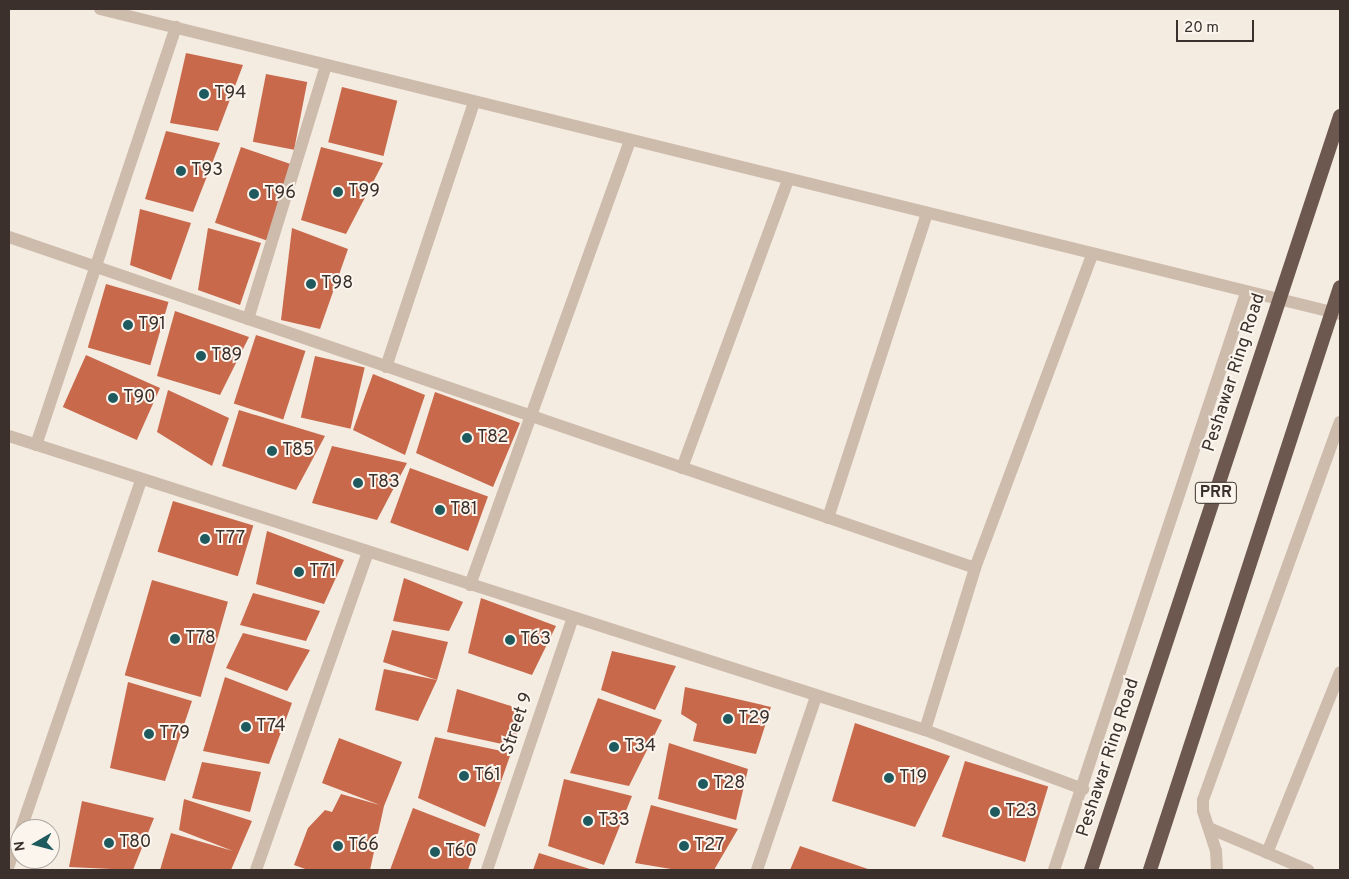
<!DOCTYPE html>
<html>
<head>
<meta charset="utf-8">
<style>
  body { margin:0 }
  #map { position:relative; width:1349px; height:879px; overflow:hidden; background:#f4ebe1; font-family:Overpass,sans-serif }
  div>[style] { position:absolute }
  .building>* { inset:0; background:#c8694b; transform-origin:0 0 }
  .minor>* { height:12px; margin:-6px; padding:0 6px; transform-origin:6px; border-radius:6px; background:#cdbbac }
  .tertiary>* { height:12px; margin:-6px; padding:0 6px; transform-origin:6px; border-radius:6px; background:#cdbbac }
  .trunk-bridge>* { height:14px; margin:-7px; padding:0 7px; transform-origin:7px; border-radius:7px; background:#6c584f }
  .dots>* { width:14px; height:14px; translate:-50% -50%; box-sizing:border-box; border:2px solid #fbf5ee; border-radius:50% }
  span { translate:-50% -50%; white-space:nowrap; text-align:center; line-height:1.15; -webkit-text-stroke:4px #fbf5ee; paint-order:stroke }
  .shield-label span { padding:1px 4px; background:#fbf5ee; border:1px solid; border-radius:4px; -webkit-text-stroke-width:0 }
  .shield-label { font-size:16px; color:#3b302b; font-weight:700 }
  .poi-label { font-size:18px; color:#3b302b }
  .left { translate:0 -50%; text-align:left }
  .street-label { font-size:18px; color:#3b302b }
  .frame { position:absolute; inset:0; border:10px solid #3b302b; pointer-events:none }
  .north { position:absolute; left:10px; top:819px; width:50px; height:50px; box-sizing:border-box; background:#fbf5ee; border:1px solid #aea6a0; border-radius:50%; rotate:262deg; font-size:14px; font-weight:700; line-height:20px; text-align:center; color:#3b302b }
  .north::after { content:''; display:block; margin:auto; width:18px; height:22px; background:#1f5a5e; clip-path:polygon(50% 0,100% 100%,50% 72%,0 100%) }
  .scale { position:absolute; left:1176px; top:20px; width:78px; height:22px; box-sizing:border-box; border:2px solid #3b302b; border-top:0; padding-left:6px; font-size:15px; line-height:18px; white-space:nowrap; color:#3b302b; -webkit-text-stroke:4px #fbf5ee; paint-order:stroke }
</style>
</head>
<body>
<div id="map">
  <div class="building">
    <div style="clip-path:polygon(186px 53px,243px 65px,218px 131px,170px 123px)"></div>
    <div style="left:266px;top:74px;width:42px;height:69px;rotate:11deg"></div>
    <div style="left:342px;top:87px;width:57px;height:57px;rotate:14deg"></div>
    <div style="clip-path:polygon(166px 131px,220px 143px,193px 212px,145px 199px)"></div>
    <div style="left:241px;top:147px;width:57px;height:80px;rotate:19deg"></div>
    <div style="clip-path:polygon(321px 147px,383px 163px,346px 234px,301px 220px)"></div>
    <div style="clip-path:polygon(140px 209px,191px 223px,171px 280px,130px 265px)"></div>
    <div style="clip-path:polygon(208px 228px,261px 243px,240px 305px,198px 290px)"></div>
    <div style="clip-path:polygon(292px 228px,348px 249px,320px 329px,281px 320px)"></div>
    <div style="left:106px;top:284px;width:65px;height:66px;rotate:16deg"></div>
    <div style="clip-path:polygon(175px 311px,249px 337px,220px 395px,157px 376px)"></div>
    <div style="left:256px;top:335px;width:52px;height:72px;rotate:18deg"></div>
    <div style="left:86px;top:355px;width:81px;height:57px;rotate:24deg"></div>
    <div style="left:315px;top:356px;width:51px;height:63px;rotate:13deg"></div>
    <div style="clip-path:polygon(373px 374px,425px 395px,405px 455px,353px 430px)"></div>
    <div style="clip-path:polygon(168px 390px,229px 418px,212px 466px,157px 432px)"></div>
    <div style="clip-path:polygon(435px 392px,520px 423px,493px 487px,416px 453px)"></div>
    <div style="clip-path:polygon(239px 410px,325px 436px,296px 490px,222px 466px)"></div>
    <div style="clip-path:polygon(332px 446px,407px 463px,377px 520px,312px 503px)"></div>
    <div style="left:410px;top:468px;width:83px;height:58px;rotate:20deg"></div>
    <div style="left:173px;top:501px;width:84px;height:53px;rotate:17deg"></div>
    <div style="clip-path:polygon(267px 531px,344px 560px,324px 604px,256px 584px)"></div>
    <div style="clip-path:polygon(404px 578px,463px 602px,449px 631px,393px 621px)"></div>
    <div style="left:152px;top:580px;width:79px;height:99px;rotate:16deg"></div>
    <div style="clip-path:polygon(253px 593px,320px 611px,306px 641px,240px 625px)"></div>
    <div style="clip-path:polygon(481px 598px,556px 626px,532px 675px,468px 653px)"></div>
    <div style="clip-path:polygon(392px 630px,448px 642px,437px 680px,383px 662px)"></div>
    <div style="clip-path:polygon(243px 633px,310px 650px,287px 691px,226px 668px)"></div>
    <div style="clip-path:polygon(612px 651px,676px 666px,655px 710px,601px 690px)"></div>
    <div style="clip-path:polygon(384px 669px,437px 680px,418px 721px,375px 710px)"></div>
    <div style="clip-path:polygon(225px 677px,292px 703px,269px 764px,203px 751px)"></div>
    <div style="clip-path:polygon(128px 682px,192px 701px,165px 781px,110px 768px)"></div>
    <div style="clip-path:polygon(685px 687px,771px 707px,756px 754px,693px 741px,697px 724px,681px 714px)"></div>
    <div style="clip-path:polygon(457px 689px,527px 711px,511px 746px,447px 732px)"></div>
    <div style="clip-path:polygon(598px 698px,662px 720px,629px 786px,570px 773px)"></div>
    <div style="clip-path:polygon(855px 723px,950px 756px,915px 827px,832px 801px)"></div>
    <div style="clip-path:polygon(435px 737px,511px 753px,485px 827px,418px 798px)"></div>
    <div style="clip-path:polygon(339px 738px,402px 762px,384px 806px,370px 870px,308px 870px,294px 865px,308px 828px,325px 810px,332px 812px,341px 794px,380px 805px,322px 783px)"></div>
    <div style="clip-path:polygon(669px 743px,748px 769px,736px 820px,658px 799px)"></div>
    <div style="left:965px;top:761px;width:87px;height:79px;rotate:17deg"></div>
    <div style="clip-path:polygon(202px 762px,261px 772px,250px 812px,192px 798px)"></div>
    <div style="clip-path:polygon(564px 779px,632px 796px,604px 865px,548px 846px)"></div>
    <div style="clip-path:polygon(184px 799px,252px 821px,231px 870px,160px 870px,171px 833px,233px 851px,179px 830px)"></div>
    <div style="clip-path:polygon(82px 801px,154px 818px,133px 870px,69px 867px)"></div>
    <div style="clip-path:polygon(651px 805px,738px 829px,714px 870px,677px 870px,635px 863px)"></div>
    <div style="clip-path:polygon(413px 808px,480px 834px,468px 870px,390px 870px)"></div>
    <div style="clip-path:polygon(800px 846px,871px 870px,790px 870px)"></div>
    <div style="clip-path:polygon(539px 853px,593px 870px,533px 870px)"></div>
  </div>
  <div class="minor">
    <div style="left:9px;top:237px;width:1021px;rotate:18.91deg"></div>
    <div style="left:248px;top:319px;width:266px;rotate:-72.9deg"></div>
    <div style="left:386px;top:367px;width:279px;rotate:-71.6deg"></div>
    <div style="left:9px;top:436px;width:962px;rotate:17.79deg"></div>
    <div style="left:925px;top:730px;width:169px;rotate:20.5deg"></div>
    <div style="left:36px;top:445px;width:441px;rotate:-71.5deg"></div>
    <div style="left:682px;top:468px;width:307px;rotate:-69.8deg"></div>
    <div style="left:828px;top:518px;width:320px;rotate:-72deg"></div>
    <div style="left:470px;top:585px;width:472px;rotate:-70.2deg"></div>
    <div style="left:925px;top:730px;width:170px;rotate:-72.8deg"></div>
    <div style="left:975px;top:568px;width:334px;rotate:-69.5deg"></div>
    <div style="left:1209px;top:828px;width:108px;rotate:23deg"></div>
    <div style="left:21px;top:829px;width:369px;rotate:-71deg"></div>
    <div style="left:1267px;top:853px;width:195px;rotate:-68deg"></div>
    <div style="left:9px;top:865px;width:35px;rotate:-72deg"></div>
    <div style="left:256px;top:870px;width:335px;rotate:-70.6deg"></div>
    <div style="left:487px;top:870px;width:266px;rotate:-71.2deg"></div>
    <div style="left:757px;top:870px;width:183px;rotate:-71.2deg"></div>
    <div style="left:1054px;top:870px;width:608px;rotate:-71.59deg"></div>
    <div style="left:1217px;top:870px;width:19px;rotate:-93deg"></div>
    <div style="left:1216px;top:851px;width:42px;rotate:-108deg"></div>
    <div style="left:1203px;top:811px;width:11px;rotate:-90deg"></div>
    <div style="left:1203px;top:800px;width:402px;rotate:-70.1deg"></div>
  </div>
  <div class="tertiary">
    <div style="left:100px;top:9px;width:1277px;rotate:13.82deg"></div>
  </div>
  <div class="trunk-bridge">
    <div style="left:1091px;top:870px;width:794px;rotate:-71.72deg"></div>
    <div style="left:1150px;top:870px;width:613px;rotate:-71.95deg"></div>
  </div>
  <div class="dots">
    <div style="left:204px;top:94px;background:#1f5a5e"></div>
    <div style="left:181px;top:171px;background:#1f5a5e"></div>
    <div style="left:338px;top:192px;background:#1f5a5e"></div>
    <div style="left:254px;top:194px;background:#1f5a5e"></div>
    <div style="left:311px;top:284px;background:#1f5a5e"></div>
    <div style="left:128px;top:325px;background:#1f5a5e"></div>
    <div style="left:201px;top:356px;background:#1f5a5e"></div>
    <div style="left:113px;top:398px;background:#1f5a5e"></div>
    <div style="left:467px;top:438px;background:#1f5a5e"></div>
    <div style="left:272px;top:451px;background:#1f5a5e"></div>
    <div style="left:358px;top:483px;background:#1f5a5e"></div>
    <div style="left:440px;top:510px;background:#1f5a5e"></div>
    <div style="left:205px;top:539px;background:#1f5a5e"></div>
    <div style="left:299px;top:572px;background:#1f5a5e"></div>
    <div style="left:175px;top:639px;background:#1f5a5e"></div>
    <div style="left:510px;top:640px;background:#1f5a5e"></div>
    <div style="left:728px;top:719px;background:#1f5a5e"></div>
    <div style="left:246px;top:727px;background:#1f5a5e"></div>
    <div style="left:149px;top:734px;background:#1f5a5e"></div>
    <div style="left:614px;top:747px;background:#1f5a5e"></div>
    <div style="left:464px;top:776px;background:#1f5a5e"></div>
    <div style="left:889px;top:778px;background:#1f5a5e"></div>
    <div style="left:703px;top:784px;background:#1f5a5e"></div>
    <div style="left:995px;top:812px;background:#1f5a5e"></div>
    <div style="left:588px;top:821px;background:#1f5a5e"></div>
    <div style="left:109px;top:843px;background:#1f5a5e"></div>
    <div style="left:338px;top:846px;background:#1f5a5e"></div>
    <div style="left:684px;top:846px;background:#1f5a5e"></div>
    <div style="left:435px;top:852px;background:#1f5a5e"></div>
  </div>
  <div class="shield-label">
    <span style="left:1216px;top:493px">PRR</span>
  </div>
  <div class="poi-label">
    <span class="left" style="left:214px;top:94px">T94</span>
    <span class="left" style="left:191px;top:171px">T93</span>
    <span class="left" style="left:348px;top:192px">T99</span>
    <span class="left" style="left:264px;top:194px">T96</span>
    <span class="left" style="left:321px;top:284px">T98</span>
    <span class="left" style="left:138px;top:325px">T91</span>
    <span class="left" style="left:211px;top:356px">T89</span>
    <span class="left" style="left:123px;top:398px">T90</span>
    <span class="left" style="left:477px;top:438px">T82</span>
    <span class="left" style="left:282px;top:451px">T85</span>
    <span class="left" style="left:368px;top:483px">T83</span>
    <span class="left" style="left:450px;top:510px">T81</span>
    <span class="left" style="left:215px;top:539px">T77</span>
    <span class="left" style="left:309px;top:572px">T71</span>
    <span class="left" style="left:185px;top:639px">T78</span>
    <span class="left" style="left:520px;top:640px">T63</span>
    <span class="left" style="left:738px;top:719px">T29</span>
    <span class="left" style="left:256px;top:727px">T74</span>
    <span class="left" style="left:159px;top:734px">T79</span>
    <span class="left" style="left:624px;top:747px">T34</span>
    <span class="left" style="left:474px;top:776px">T61</span>
    <span class="left" style="left:899px;top:778px">T19</span>
    <span class="left" style="left:713px;top:784px">T28</span>
    <span class="left" style="left:1005px;top:812px">T23</span>
    <span class="left" style="left:598px;top:821px">T33</span>
    <span class="left" style="left:119px;top:843px">T80</span>
    <span class="left" style="left:348px;top:846px">T66</span>
    <span class="left" style="left:694px;top:846px">T27</span>
    <span class="left" style="left:445px;top:852px">T60</span>
  </div>
  <div class="street-label">
    <span style="left:1235px;top:373px;rotate:-72deg">Peshawar Ring Road</span>
    <span style="left:518px;top:724px;rotate:-71deg">Street 9</span>
    <span style="left:1109px;top:758px;rotate:-72deg">Peshawar Ring Road</span>
  </div>
  <div class="frame"></div>
  <div class="north">N</div>
  <div class="scale">20 m</div>
</div>
</body>
</html>
